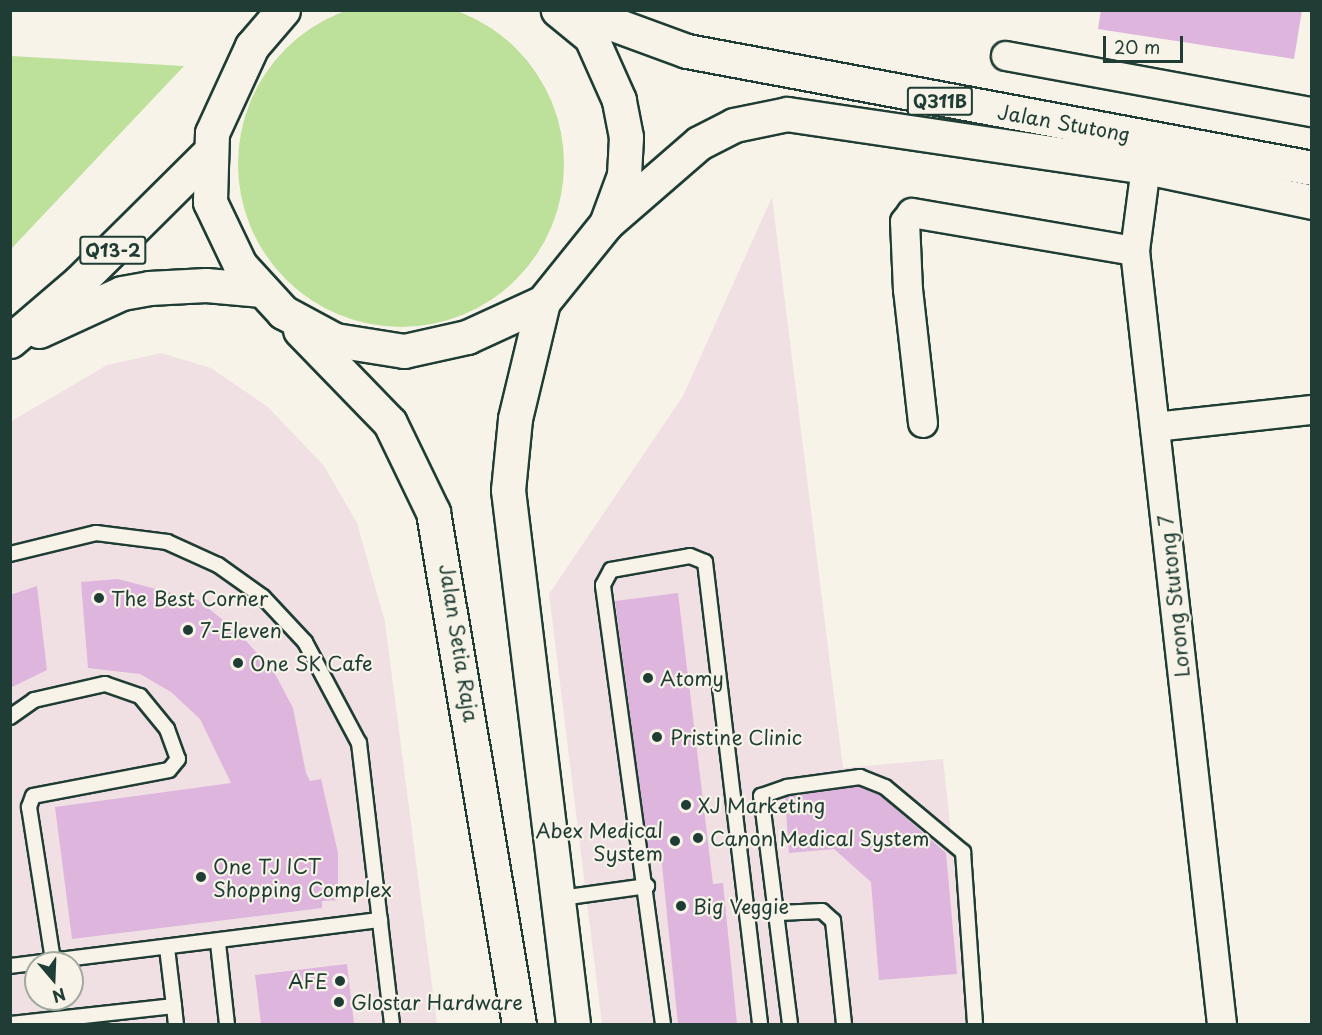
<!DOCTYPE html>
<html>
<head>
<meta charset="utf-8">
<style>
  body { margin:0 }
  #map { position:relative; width:1322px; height:1035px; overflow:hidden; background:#f7f3e8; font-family:"Playpen Sans",sans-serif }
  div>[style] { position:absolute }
  .built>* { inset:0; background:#f0e0e4 }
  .green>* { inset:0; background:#bde09a }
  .round { border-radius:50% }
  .building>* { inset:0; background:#deb5dc }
  .roads { filter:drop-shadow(2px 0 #1f3d34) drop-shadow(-2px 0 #1f3d34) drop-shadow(0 2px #1f3d34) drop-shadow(0 -2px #1f3d34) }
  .service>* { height:14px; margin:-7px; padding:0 7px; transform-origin:7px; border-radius:7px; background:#f7f3e8 }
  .minor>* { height:28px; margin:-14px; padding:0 14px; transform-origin:14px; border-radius:14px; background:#f7f3e8 }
  .primary>* { height:33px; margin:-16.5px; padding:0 16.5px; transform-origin:16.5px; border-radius:16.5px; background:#f7f3e8 }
  .dots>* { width:16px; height:16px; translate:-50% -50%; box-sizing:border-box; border:3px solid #f7f3e8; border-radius:50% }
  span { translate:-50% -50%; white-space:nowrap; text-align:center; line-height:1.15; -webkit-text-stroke:4.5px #f7f3e8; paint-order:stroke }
  .shield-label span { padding:2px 4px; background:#f7f3e8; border:2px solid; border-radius:4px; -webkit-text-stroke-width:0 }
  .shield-label { font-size:18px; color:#1f3d34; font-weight:700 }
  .street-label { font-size:20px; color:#1f3d34 }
  .poi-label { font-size:20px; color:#1f3d34 }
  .left { translate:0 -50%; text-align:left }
  .right { translate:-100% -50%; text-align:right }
  .frame { position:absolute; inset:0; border:12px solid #1f3d34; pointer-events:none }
  .north { position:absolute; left:24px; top:951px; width:60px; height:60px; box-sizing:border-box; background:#f7f3e8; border:2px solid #a1aaa0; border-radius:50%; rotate:161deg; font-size:16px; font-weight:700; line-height:24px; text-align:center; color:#1f3d34 }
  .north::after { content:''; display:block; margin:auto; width:21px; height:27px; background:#1f3d34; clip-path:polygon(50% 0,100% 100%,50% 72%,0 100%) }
  .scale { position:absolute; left:1103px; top:36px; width:80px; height:27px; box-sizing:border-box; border:3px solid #1f3d34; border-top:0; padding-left:8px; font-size:18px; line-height:21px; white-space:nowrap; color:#1f3d34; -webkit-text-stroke:4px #f7f3e8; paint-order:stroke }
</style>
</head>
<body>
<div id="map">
  <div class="built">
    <div style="clip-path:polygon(772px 197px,843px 768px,943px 759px,972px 1024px,602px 1024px,549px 594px,683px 396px)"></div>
    <div style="clip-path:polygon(evenodd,161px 353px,211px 368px,268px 407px,324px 466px,357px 523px,385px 622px,437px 1024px,11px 1024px,10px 422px,107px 365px,161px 353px,36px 963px,72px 963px,72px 999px,36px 999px,36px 963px)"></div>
  </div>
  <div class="green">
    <div class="round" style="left:238px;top:1px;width:326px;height:326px"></div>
    <div style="clip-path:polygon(11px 56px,184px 66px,11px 249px,10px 249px)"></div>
  </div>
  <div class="building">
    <div style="clip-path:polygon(1101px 10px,1302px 10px,1294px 59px,1098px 29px)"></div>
    <div style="clip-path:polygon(118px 579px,198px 600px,239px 633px,274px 672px,293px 708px,306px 773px,310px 781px,321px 779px,338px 853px,338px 900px,322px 901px,322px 908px,72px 939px,55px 807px,231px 783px,200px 719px,171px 692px,140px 674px,88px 668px,81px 582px)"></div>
    <div style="clip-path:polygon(37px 586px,47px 670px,10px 688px,10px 595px)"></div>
    <div style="clip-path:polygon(678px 593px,713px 884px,723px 883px,737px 1024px,678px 1024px,661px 855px,649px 857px,615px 601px)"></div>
    <div style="clip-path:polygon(859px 786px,880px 795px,946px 853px,957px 974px,879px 980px,871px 882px,834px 849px,789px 853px,785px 797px)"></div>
    <div style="clip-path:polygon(347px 964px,354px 1024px,261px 1024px,255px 975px)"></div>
  </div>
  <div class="roads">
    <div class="service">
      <div style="left:10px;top:554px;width:89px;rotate:-13.7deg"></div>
      <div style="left:96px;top:533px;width:72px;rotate:7.2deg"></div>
      <div style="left:167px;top:542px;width:56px;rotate:24.3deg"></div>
      <div style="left:218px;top:565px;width:55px;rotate:35.4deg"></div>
      <div style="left:263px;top:597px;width:62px;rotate:47deg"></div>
      <div style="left:305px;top:642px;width:115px;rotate:61.9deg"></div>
      <div style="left:359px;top:743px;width:283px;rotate:83.3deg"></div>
      <div style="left:10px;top:717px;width:29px;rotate:-35deg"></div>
      <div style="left:34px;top:700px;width:73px;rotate:-12.7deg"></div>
      <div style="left:105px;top:684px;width:37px;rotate:19deg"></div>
      <div style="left:140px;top:696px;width:43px;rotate:50.7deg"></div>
      <div style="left:167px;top:729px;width:32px;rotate:70deg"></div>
      <div style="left:178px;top:759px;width:14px;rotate:129deg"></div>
      <div style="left:169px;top:770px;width:138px;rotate:169.2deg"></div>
      <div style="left:33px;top:796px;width:12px;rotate:110deg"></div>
      <div style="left:29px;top:807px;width:156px;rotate:81.1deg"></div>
      <div style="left:561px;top:898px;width:87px;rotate:-7.9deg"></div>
      <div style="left:779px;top:913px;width:43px;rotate:-2.7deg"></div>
      <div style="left:822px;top:911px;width:15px;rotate:42deg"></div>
      <div style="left:833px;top:921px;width:104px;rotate:83.9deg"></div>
      <div style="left:218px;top:943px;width:81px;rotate:83.7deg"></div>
      <div style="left:167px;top:948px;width:58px;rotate:83.1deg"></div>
      <div style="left:10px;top:966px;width:373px;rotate:-7.1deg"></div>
      <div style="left:11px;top:1024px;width:164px;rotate:-6.3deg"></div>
      <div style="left:174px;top:1006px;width:18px;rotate:84deg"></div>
      <div style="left:663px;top:1024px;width:443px;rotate:-97.8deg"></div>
      <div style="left:603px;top:585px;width:17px;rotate:-62deg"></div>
      <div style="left:611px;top:570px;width:80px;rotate:-10deg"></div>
      <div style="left:690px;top:556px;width:16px;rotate:22deg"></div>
      <div style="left:705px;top:562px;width:465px;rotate:83.2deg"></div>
      <div style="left:790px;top:1024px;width:230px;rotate:-97.2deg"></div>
      <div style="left:761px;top:796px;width:28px;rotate:-19deg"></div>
      <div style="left:787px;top:787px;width:74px;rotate:-7.8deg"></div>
      <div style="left:860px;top:777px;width:27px;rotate:22deg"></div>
      <div style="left:885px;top:787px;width:102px;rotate:39.8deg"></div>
      <div style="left:963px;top:852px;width:172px;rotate:86deg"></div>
    </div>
    <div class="minor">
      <div style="left:1006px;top:56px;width:311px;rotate:10.4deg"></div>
      <div style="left:1146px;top:167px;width:85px;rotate:97.5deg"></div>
      <div style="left:1135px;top:251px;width:778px;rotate:83.58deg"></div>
      <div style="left:923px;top:423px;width:134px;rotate:-96.4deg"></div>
      <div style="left:908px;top:290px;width:68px;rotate:-92.5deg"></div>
      <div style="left:905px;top:222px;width:11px;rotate:-52deg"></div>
      <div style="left:912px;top:213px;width:226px;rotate:9.7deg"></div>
      <div style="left:1155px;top:427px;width:158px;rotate:-6.2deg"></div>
    </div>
    <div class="primary">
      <div style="left:283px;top:10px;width:48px;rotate:130.7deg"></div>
      <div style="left:252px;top:46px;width:96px;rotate:114.7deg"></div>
      <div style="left:212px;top:133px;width:69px;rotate:91.7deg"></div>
      <div style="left:210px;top:202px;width:70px;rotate:64.5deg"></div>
      <div style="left:240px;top:265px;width:64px;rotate:47.5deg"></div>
      <div style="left:283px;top:312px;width:59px;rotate:28.3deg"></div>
      <div style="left:335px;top:340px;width:70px;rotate:9.1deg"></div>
      <div style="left:404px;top:351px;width:65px;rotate:-12.5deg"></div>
      <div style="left:467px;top:337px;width:84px;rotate:-24.7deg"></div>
      <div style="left:543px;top:302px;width:100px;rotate:-51.1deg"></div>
      <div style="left:606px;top:224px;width:52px;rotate:-69.8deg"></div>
      <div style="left:624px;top:175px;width:38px;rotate:-87deg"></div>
      <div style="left:626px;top:137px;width:38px;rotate:-101deg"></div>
      <div style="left:619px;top:100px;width:69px;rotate:-114deg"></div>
      <div style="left:591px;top:37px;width:43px;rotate:-140.7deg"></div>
      <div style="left:575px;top:10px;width:119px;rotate:20.1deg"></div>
      <div style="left:687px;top:51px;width:636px;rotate:10.6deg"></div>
      <div style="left:609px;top:221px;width:119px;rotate:-40.9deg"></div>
      <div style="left:699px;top:143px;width:39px;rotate:-27deg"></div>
      <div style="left:734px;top:125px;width:54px;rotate:-11.7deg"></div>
      <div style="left:787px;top:114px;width:363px;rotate:8.4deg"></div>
      <div style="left:1146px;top:167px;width:170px;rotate:11.9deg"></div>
      <div style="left:543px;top:302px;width:120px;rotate:103.5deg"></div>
      <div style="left:515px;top:419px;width:71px;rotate:95.6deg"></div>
      <div style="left:508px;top:490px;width:538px;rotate:83.06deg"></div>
      <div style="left:300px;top:330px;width:129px;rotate:45.9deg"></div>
      <div style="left:390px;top:423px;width:99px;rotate:64.2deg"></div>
      <div style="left:433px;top:512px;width:519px;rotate:80.47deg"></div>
      <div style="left:39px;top:331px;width:91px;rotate:-24.6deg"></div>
      <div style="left:122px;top:293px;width:27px;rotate:-10deg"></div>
      <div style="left:149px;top:288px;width:57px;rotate:-3deg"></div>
      <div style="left:206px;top:285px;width:56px;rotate:5.1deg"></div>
      <div style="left:10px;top:341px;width:91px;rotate:-40.5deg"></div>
      <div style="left:79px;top:282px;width:185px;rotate:-44.8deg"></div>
    </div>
  </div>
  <div class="dots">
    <div style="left:99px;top:598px;background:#1f3d34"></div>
    <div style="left:188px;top:630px;background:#1f3d34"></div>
    <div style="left:238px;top:663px;background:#1f3d34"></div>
    <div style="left:648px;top:678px;background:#1f3d34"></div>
    <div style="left:657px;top:737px;background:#1f3d34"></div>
    <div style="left:686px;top:805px;background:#1f3d34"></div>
    <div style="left:698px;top:838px;background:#1f3d34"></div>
    <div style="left:675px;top:841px;background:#1f3d34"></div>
    <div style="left:201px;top:877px;background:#1f3d34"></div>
    <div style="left:681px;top:906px;background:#1f3d34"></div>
    <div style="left:340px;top:981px;background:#1f3d34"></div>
    <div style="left:339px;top:1002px;background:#1f3d34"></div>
  </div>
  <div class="shield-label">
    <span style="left:940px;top:101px">Q311B</span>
    <span style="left:113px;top:250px">Q13-2</span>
  </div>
  <div class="street-label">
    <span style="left:1064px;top:123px;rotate:10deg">Jalan Stutong</span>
    <span style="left:1174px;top:596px;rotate:-96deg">Lorong Stutong 7</span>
    <span style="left:459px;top:643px;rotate:81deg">Jalan Setia Raja</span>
  </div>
  <div class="poi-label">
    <span class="left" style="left:111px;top:598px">The Best Corner</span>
    <span class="left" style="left:200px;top:630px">7-Eleven</span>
    <span class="left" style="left:250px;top:663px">One SK Cafe</span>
    <span class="left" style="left:660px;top:678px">Atomy</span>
    <span class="left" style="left:670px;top:737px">Pristine Clinic</span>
    <span class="left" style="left:698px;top:805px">XJ Marketing</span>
    <span class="right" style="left:663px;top:842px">Abex Medical<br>System</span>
    <span class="left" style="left:710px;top:838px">Canon Medical System</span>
    <span class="left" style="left:213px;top:878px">One TJ ICT<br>Shopping Complex</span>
    <span class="left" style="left:693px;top:906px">Big Veggie</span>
    <span class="right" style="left:328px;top:981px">AFE</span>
    <span class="left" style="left:351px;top:1002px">Glostar Hardware</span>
  </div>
  <div class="frame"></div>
  <div class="north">N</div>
  <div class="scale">20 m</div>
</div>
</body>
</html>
